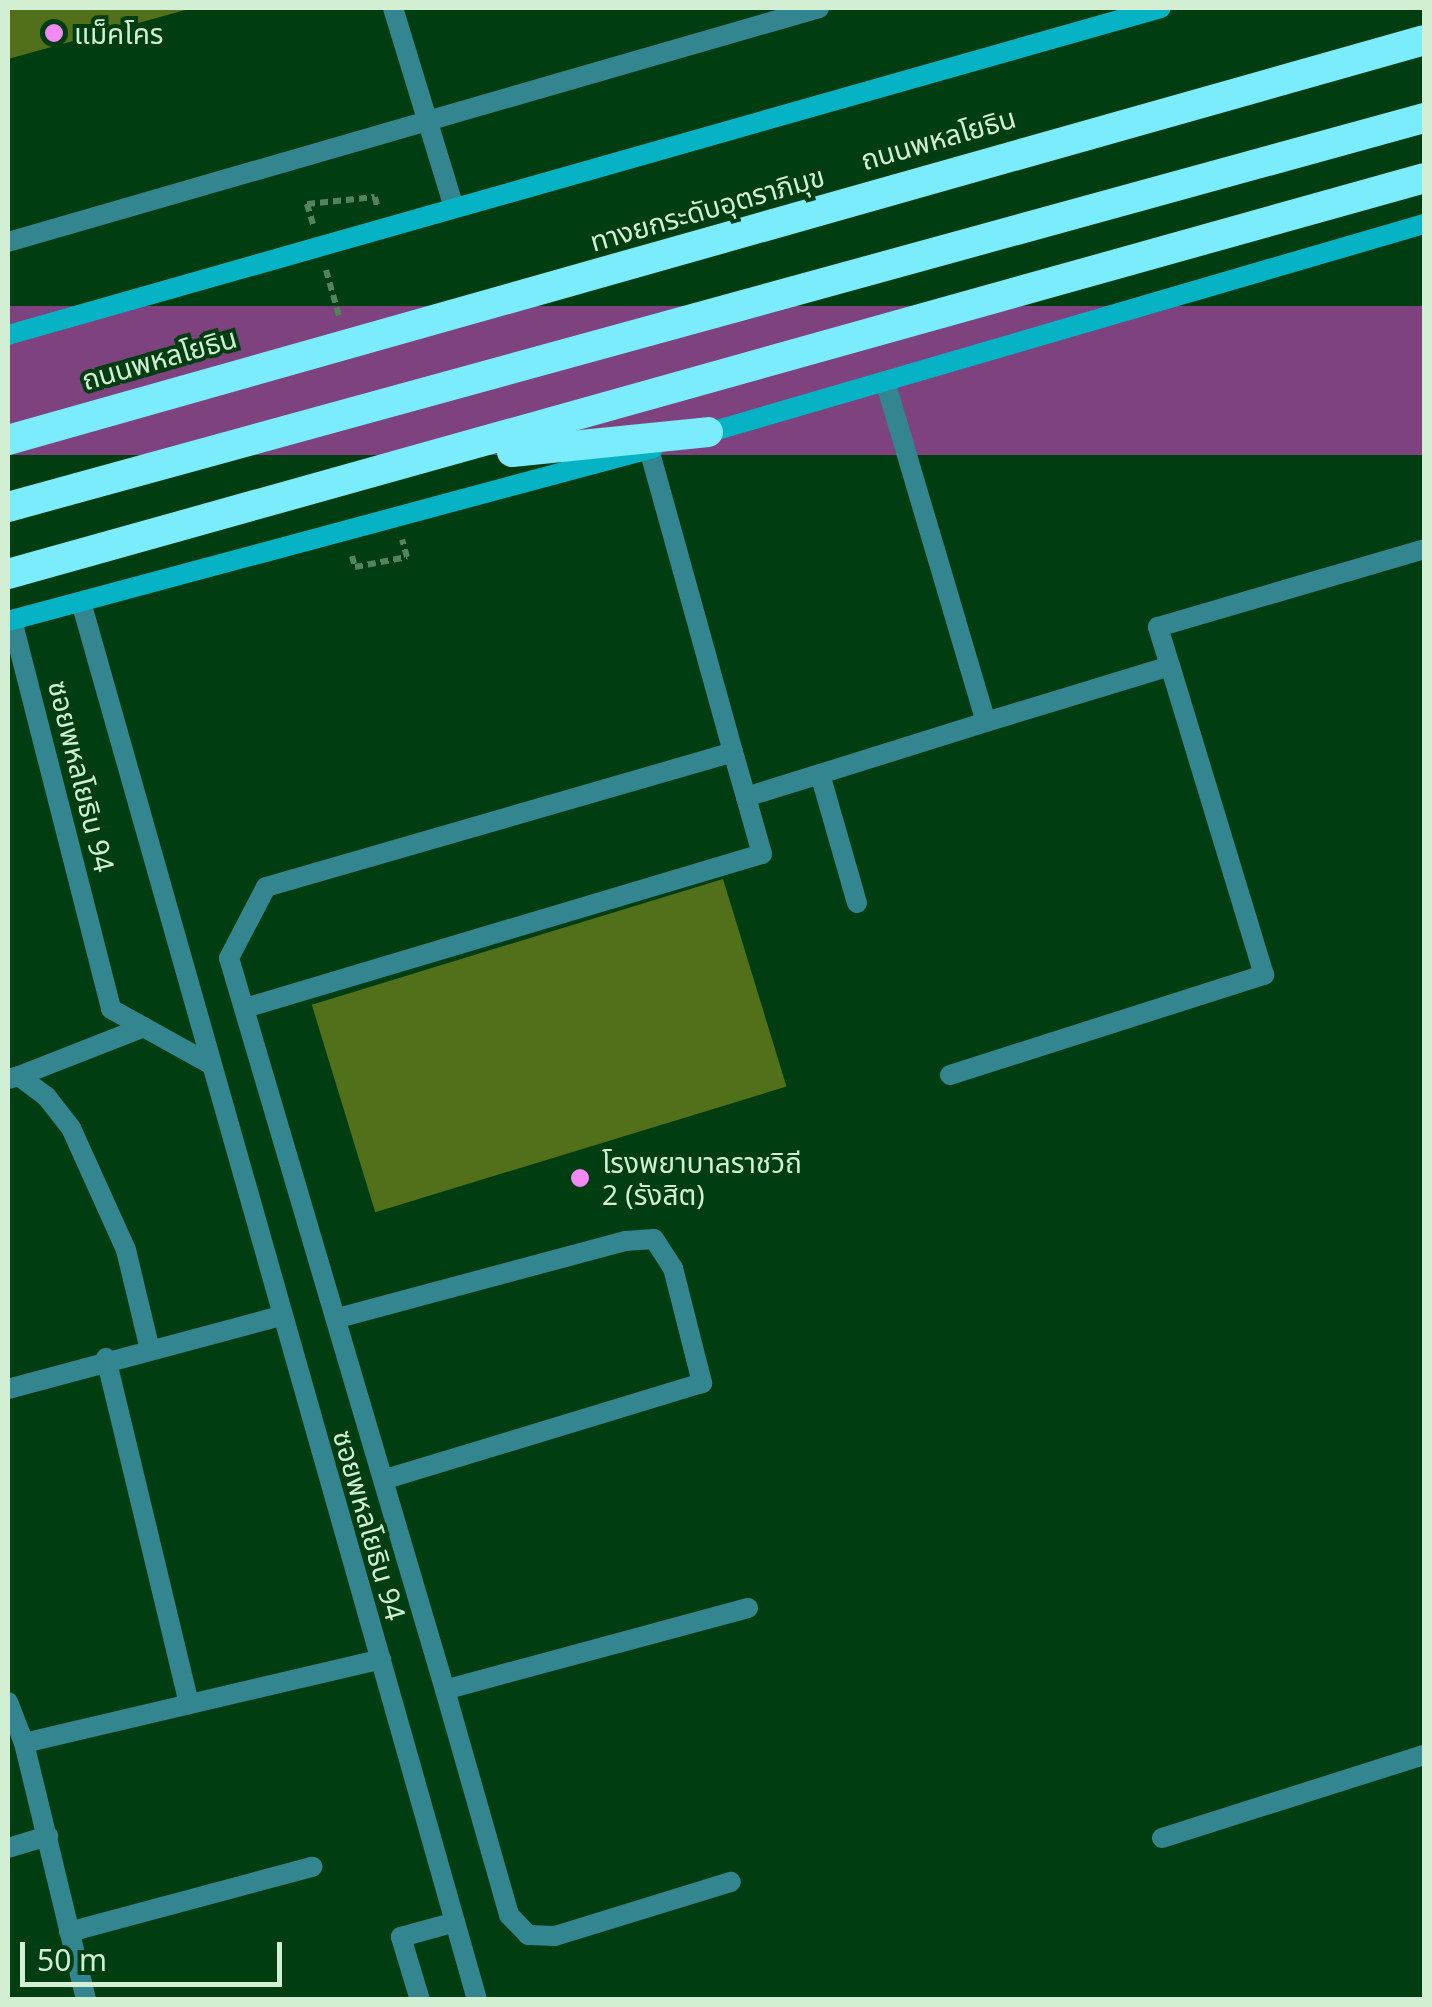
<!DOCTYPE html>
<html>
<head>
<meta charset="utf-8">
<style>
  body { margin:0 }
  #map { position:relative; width:1432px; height:2007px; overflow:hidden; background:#003e11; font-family:"Noto Sans","Noto Sans Thai",sans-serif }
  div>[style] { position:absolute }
  .water>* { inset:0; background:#7e427e; transform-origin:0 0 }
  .building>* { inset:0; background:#526f19; transform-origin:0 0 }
  .path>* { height:6px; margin-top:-3px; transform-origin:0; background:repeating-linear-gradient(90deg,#53845e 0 8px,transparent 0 13px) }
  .lane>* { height:20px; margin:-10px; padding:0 10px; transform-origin:10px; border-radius:10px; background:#33858f }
  .street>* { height:20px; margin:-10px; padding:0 10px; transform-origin:10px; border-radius:10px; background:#33858f }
  .secondary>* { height:20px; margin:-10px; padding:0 10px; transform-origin:10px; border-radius:10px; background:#06b3c4 }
  .highway>* { height:30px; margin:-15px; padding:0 15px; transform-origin:15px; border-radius:15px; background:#7becfb }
  .dots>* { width:28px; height:28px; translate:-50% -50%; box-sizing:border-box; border:5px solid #003e11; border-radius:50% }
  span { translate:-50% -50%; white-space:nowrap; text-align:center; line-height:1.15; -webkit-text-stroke:8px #003e11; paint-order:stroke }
  .poi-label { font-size:28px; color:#d2efd4 }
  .left { translate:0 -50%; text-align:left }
  .street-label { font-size:28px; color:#d2efd4 }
  .frame { position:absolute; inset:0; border:10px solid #d2efd4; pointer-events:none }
  .scale { position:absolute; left:20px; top:1942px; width:262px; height:45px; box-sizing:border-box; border:5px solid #d2efd4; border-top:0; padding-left:12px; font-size:30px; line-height:35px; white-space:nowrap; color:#d2efd4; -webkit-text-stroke:8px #003e11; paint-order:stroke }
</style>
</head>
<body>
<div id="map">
  <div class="water">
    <div style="left:1424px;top:306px;width:149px;height:1470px;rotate:90deg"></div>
  </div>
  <div class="building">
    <div style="clip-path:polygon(8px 8px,189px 8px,189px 9px,8px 59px)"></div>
    <div style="left:723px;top:879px;width:217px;height:430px;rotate:73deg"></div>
  </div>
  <div class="path">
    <div style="left:313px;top:224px;width:21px;rotate:-107deg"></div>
    <div style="left:307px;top:204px;width:68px;rotate:-5.9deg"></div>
    <div style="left:375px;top:197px;width:9px;rotate:77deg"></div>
    <div style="left:326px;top:270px;width:48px;rotate:74.2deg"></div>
    <div style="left:352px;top:556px;width:11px;rotate:75deg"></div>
    <div style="left:355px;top:567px;width:53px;rotate:-10.9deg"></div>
    <div style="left:407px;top:557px;width:18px;rotate:-106deg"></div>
  </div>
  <div class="lane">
    <div style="left:956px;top:621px;width:105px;rotate:73.5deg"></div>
    <div style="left:986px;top:722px;width:192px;rotate:-16.9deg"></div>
    <div style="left:1170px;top:666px;width:41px;rotate:-107.1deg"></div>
    <div style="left:1158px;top:627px;width:277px;rotate:-16.3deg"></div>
    <div style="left:857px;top:903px;width:134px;rotate:-106deg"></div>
    <div style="left:820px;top:774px;width:174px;rotate:-17.4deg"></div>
    <div style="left:245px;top:1008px;width:539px;rotate:-16.59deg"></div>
    <div style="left:762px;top:854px;width:59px;rotate:-105.7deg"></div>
    <div style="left:950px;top:1075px;width:330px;rotate:-17.7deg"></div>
    <div style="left:1264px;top:975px;width:323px;rotate:-106.9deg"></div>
    <div style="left:19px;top:1076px;width:134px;rotate:-21.4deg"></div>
    <div style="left:8px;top:1079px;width:11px;rotate:-15deg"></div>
    <div style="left:19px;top:1076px;width:34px;rotate:37deg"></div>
    <div style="left:46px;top:1096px;width:41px;rotate:52deg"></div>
    <div style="left:71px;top:1128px;width:134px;rotate:65.7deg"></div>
    <div style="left:126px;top:1250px;width:99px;rotate:76.5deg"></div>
    <div style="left:338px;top:1318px;width:297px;rotate:-15deg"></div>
    <div style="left:625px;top:1241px;width:29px;rotate:-4deg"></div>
    <div style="left:654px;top:1239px;width:35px;rotate:57deg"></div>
    <div style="left:673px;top:1268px;width:119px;rotate:75.8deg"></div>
    <div style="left:702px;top:1383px;width:330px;rotate:163.1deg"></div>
    <div style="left:106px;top:1358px;width:356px;rotate:76.5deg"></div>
    <div style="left:8px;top:1389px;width:283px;rotate:-15deg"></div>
    <div style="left:748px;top:1608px;width:314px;rotate:164.9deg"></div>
    <div style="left:445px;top:1690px;width:763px;rotate:-106.44deg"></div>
    <div style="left:229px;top:958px;width:80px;rotate:-62.5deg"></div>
    <div style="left:266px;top:887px;width:486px;rotate:-16.1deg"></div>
    <div style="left:733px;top:752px;width:47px;rotate:73.9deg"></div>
    <div style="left:746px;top:797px;width:77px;rotate:-17.3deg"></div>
    <div style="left:445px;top:1690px;width:234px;rotate:74.1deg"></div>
    <div style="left:509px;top:1915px;width:28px;rotate:46deg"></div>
    <div style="left:528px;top:1935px;width:27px;rotate:2deg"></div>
    <div style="left:555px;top:1936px;width:184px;rotate:-17.1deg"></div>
    <div style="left:8px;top:1702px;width:44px;rotate:68.7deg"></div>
    <div style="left:24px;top:1743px;width:367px;rotate:-13.2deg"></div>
    <div style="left:24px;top:1743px;width:264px;rotate:76.4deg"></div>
    <div style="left:1162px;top:1838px;width:275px;rotate:-17.6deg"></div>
    <div style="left:8px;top:1848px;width:42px;rotate:-16.7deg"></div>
    <div style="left:69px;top:1932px;width:252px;rotate:-15deg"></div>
    <div style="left:420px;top:2000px;width:66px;rotate:-106.8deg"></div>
    <div style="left:401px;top:1937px;width:56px;rotate:-15.5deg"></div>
  </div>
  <div class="street">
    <div style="left:393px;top:8px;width:209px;rotate:73deg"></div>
    <div style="left:8px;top:242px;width:844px;rotate:-16.09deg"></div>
    <div style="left:885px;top:381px;width:250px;rotate:73.5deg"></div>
    <div style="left:649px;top:449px;width:314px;rotate:74.5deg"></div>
    <div style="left:81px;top:602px;width:1453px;rotate:74.18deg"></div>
    <div style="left:12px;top:620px;width:401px;rotate:75.7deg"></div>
    <div style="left:111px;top:1009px;width:115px;rotate:29deg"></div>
  </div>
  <div class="secondary">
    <div style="left:8px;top:335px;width:1198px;rotate:-15.83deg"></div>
    <div style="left:700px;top:435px;width:754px;rotate:-16.25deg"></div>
    <div style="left:8px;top:621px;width:668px;rotate:-15.01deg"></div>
  </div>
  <div class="highway">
    <div style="left:8px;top:440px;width:1471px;rotate:-15.77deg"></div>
    <div style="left:512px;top:452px;width:197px;rotate:-5.8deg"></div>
    <div style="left:8px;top:507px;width:1468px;rotate:-15.36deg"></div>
    <div style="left:8px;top:574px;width:1470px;rotate:-15.62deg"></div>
  </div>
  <div class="dots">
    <div style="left:54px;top:33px;background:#f28af3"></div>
    <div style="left:580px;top:1178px;background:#f28af3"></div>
  </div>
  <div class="poi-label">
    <span class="left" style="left:74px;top:33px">แม็คโคร</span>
    <span class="left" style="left:602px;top:1178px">โรงพยาบาลราชวิถี<br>2 (รังสิต)</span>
  </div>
  <div class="street-label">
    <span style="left:938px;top:138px;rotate:-16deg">ถนนพหลโยธิน</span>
    <span style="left:707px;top:208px;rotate:-16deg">ทางยกระดับอุตราภิมุข</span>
    <span style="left:159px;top:358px;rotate:-16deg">ถนนพหลโยธิน</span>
    <span style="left:82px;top:776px;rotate:76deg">ซอยพหลโยธิน 94</span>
    <span style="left:370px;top:1525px;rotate:74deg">ซอยพหลโยธิน 94</span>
  </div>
  <div class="frame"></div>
  <div class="scale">50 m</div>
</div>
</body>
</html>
